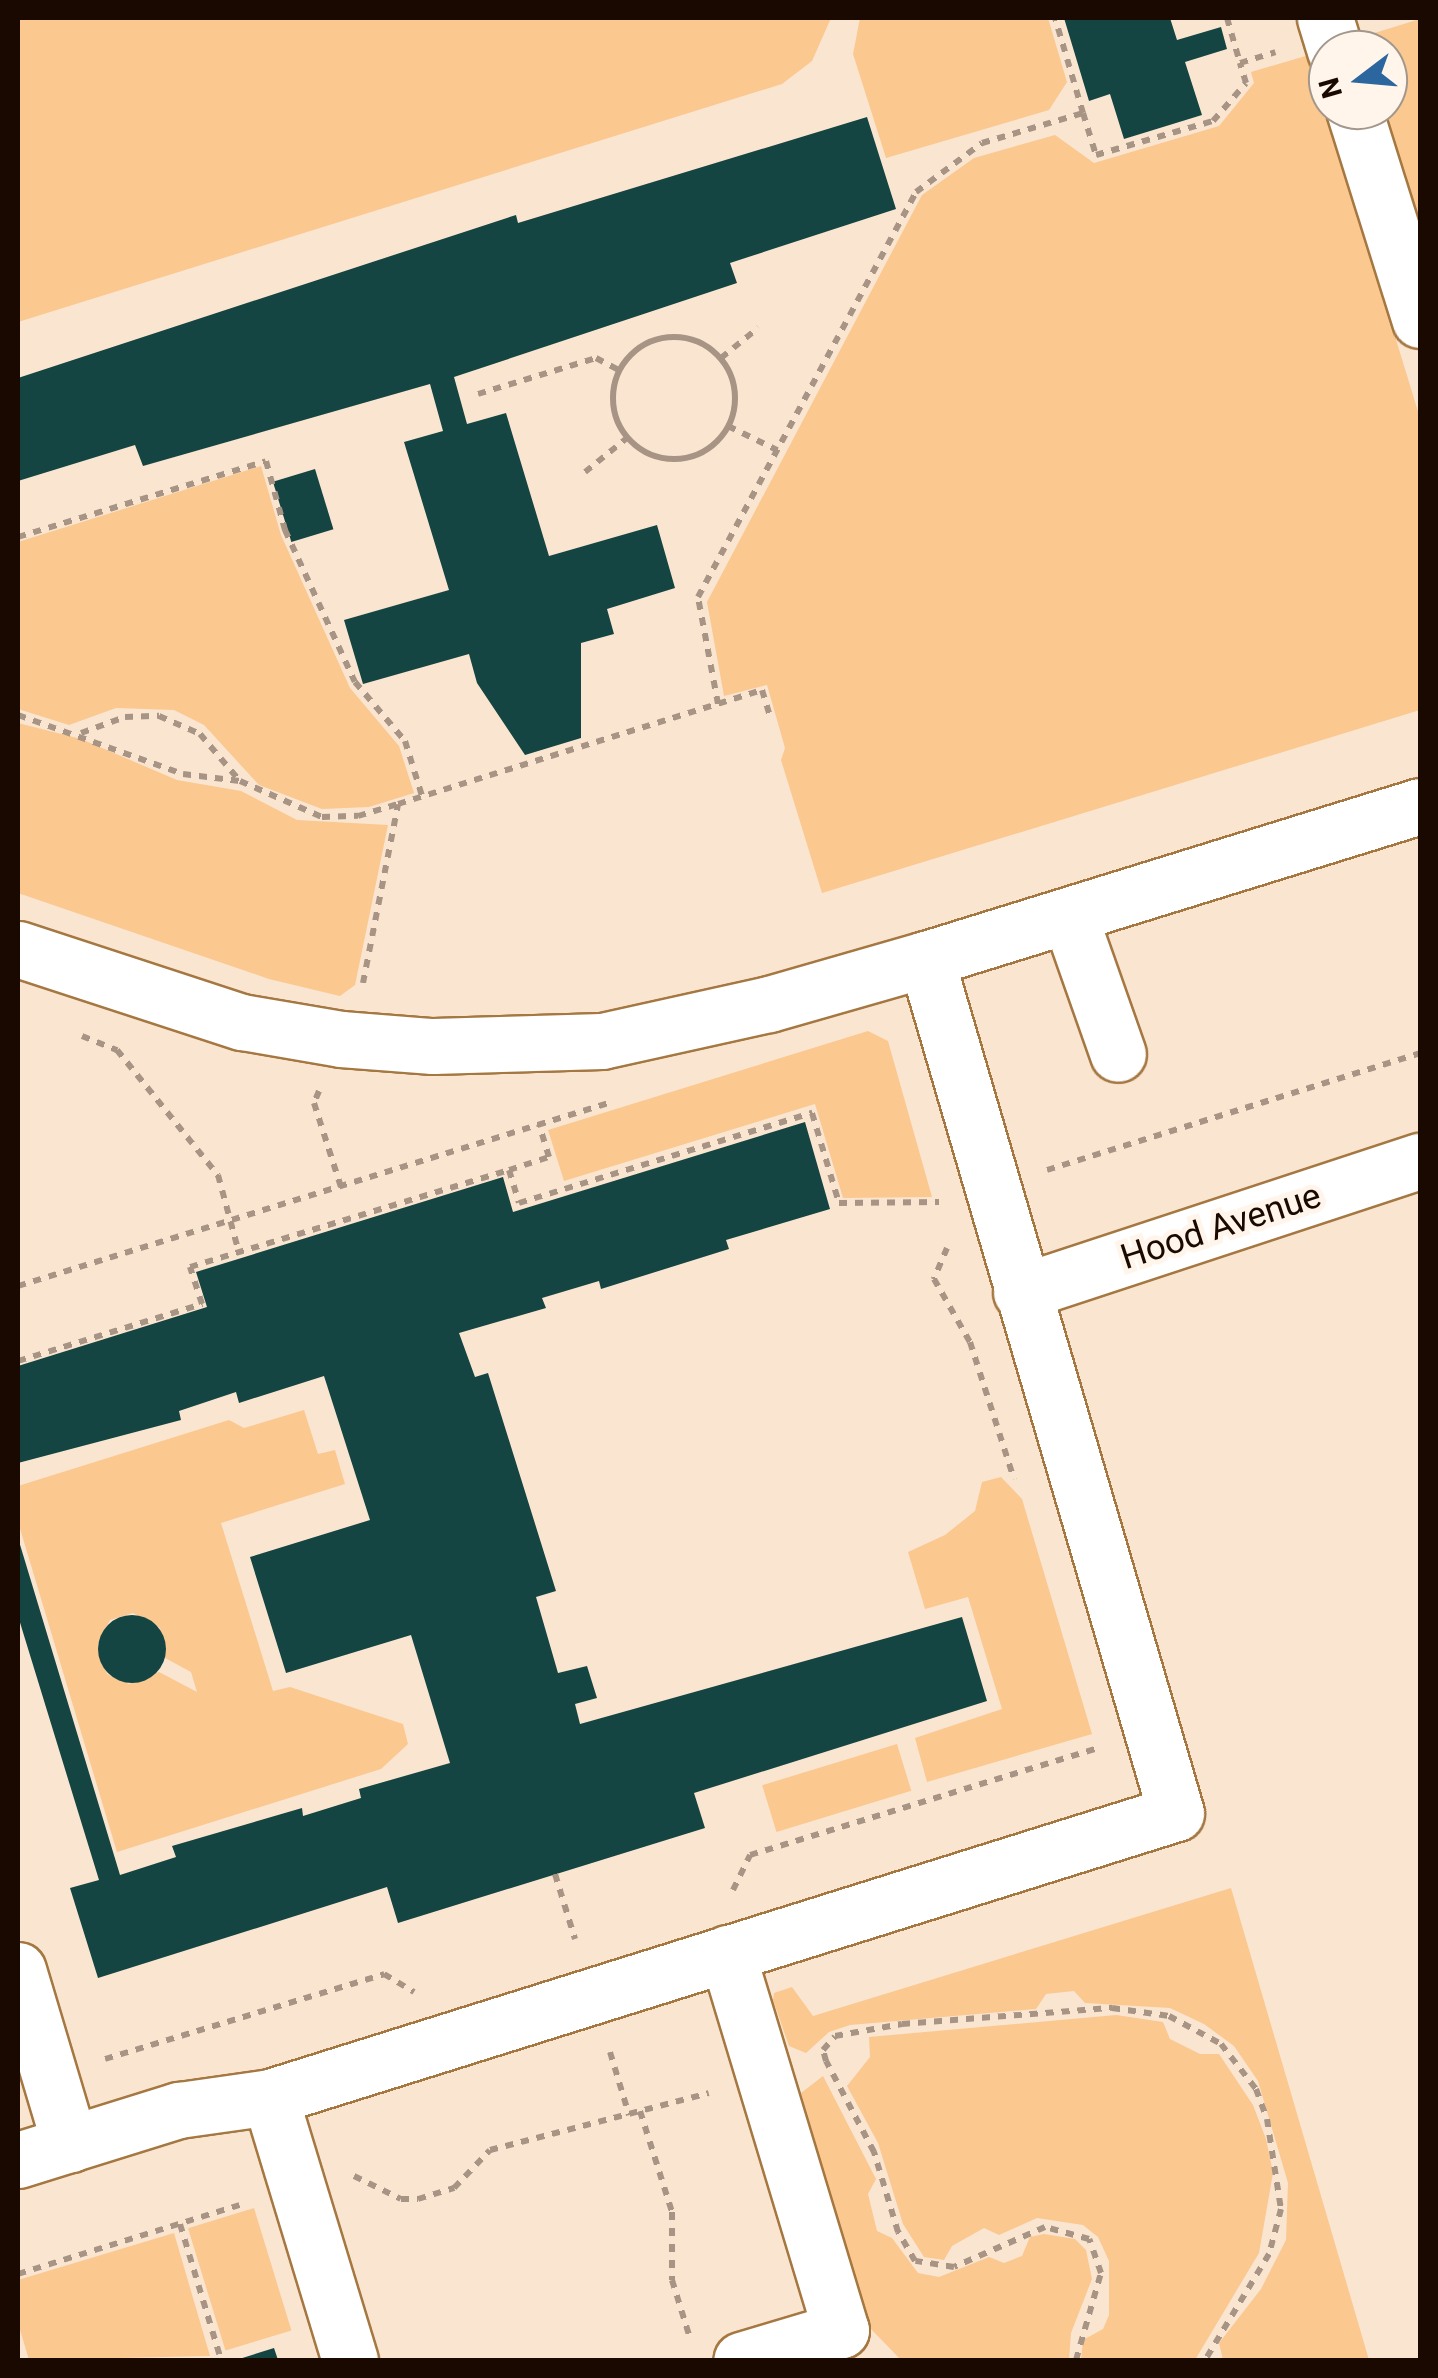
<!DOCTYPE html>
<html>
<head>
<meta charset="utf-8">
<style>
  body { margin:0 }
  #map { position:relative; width:1438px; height:2378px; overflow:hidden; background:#fae5d0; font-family:Roboto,sans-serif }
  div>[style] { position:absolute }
  .green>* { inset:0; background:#fbc890; transform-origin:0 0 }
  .building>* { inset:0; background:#154542; transform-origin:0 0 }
  .round { border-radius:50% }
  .path>* { height:6px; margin-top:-3px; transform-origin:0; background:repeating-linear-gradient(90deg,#a89484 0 8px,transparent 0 16px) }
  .path>.ring { margin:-3px; padding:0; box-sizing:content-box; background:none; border:6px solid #a89484; border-radius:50% }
  .roads { filter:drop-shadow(2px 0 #a57842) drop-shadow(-2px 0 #a57842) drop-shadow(0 2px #a57842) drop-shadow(0 -2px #a57842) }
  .minor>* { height:55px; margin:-27.5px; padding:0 27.5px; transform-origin:27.5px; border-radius:27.5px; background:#fff }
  span { translate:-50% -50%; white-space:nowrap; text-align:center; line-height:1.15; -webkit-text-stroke:10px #fff5ea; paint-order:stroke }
  .street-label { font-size:35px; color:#1a0900 }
  .frame { position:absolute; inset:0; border:20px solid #1a0900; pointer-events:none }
  .north { position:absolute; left:1308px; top:30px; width:100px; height:100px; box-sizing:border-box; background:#fff5ea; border:2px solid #a3978c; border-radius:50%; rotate:254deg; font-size:28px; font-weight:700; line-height:40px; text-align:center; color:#1a0900 }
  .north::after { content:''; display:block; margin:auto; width:35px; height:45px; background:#2b679e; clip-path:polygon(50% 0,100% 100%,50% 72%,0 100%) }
</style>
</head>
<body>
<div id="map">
  <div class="green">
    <div style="clip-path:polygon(18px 18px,831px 18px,812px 61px,782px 84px,18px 322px)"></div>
    <div style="clip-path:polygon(860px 18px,1048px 18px,1067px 82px,1049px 110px,886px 158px,853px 54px)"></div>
    <div style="clip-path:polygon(1420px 19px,1420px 255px,1376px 110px,1388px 110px,1388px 50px,1358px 50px,1355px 39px)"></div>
    <div style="clip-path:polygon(1309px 55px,1420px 418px,1420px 710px,822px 893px,781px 760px,785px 748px,767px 685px,724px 696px,707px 602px,922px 195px,974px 158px,1055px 135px,1094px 163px,1219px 126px,1254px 83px,1251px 72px)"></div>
    <div style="clip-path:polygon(261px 466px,281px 535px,350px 688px,399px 746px,414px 793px,369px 807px,322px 809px,259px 785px,204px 725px,174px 710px,116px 708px,69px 725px,18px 709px,18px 542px)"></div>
    <div style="clip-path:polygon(18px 723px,81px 739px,177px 780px,241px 791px,297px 820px,388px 825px,355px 985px,340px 996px,269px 979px,18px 893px)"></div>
    <div style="clip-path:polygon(868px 1031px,888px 1041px,932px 1197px,843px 1198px,815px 1104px,564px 1181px,548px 1130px)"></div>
    <div style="clip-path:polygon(evenodd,304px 1410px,318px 1454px,335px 1450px,345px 1484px,221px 1523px,273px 1691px,290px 1687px,403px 1724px,408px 1744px,381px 1769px,117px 1852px,18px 1522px,18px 1486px,229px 1420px,244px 1428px,304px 1410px,133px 1613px,160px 1628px,165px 1658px,191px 1672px,197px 1692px,159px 1672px,129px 1684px,107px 1674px,98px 1643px,110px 1620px,133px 1613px)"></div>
    <div style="clip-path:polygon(1001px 1477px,1022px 1499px,1092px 1734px,927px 1782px,915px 1738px,1002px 1709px,968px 1597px,925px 1609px,908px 1552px,945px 1535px,975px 1511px,982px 1482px)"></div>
    <div style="left:897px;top:1744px;width:49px;height:141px;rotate:73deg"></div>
    <div style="clip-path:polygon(1231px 1888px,1369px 2360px,1223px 2360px,1219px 2343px,1261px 2289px,1286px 2240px,1288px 2183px,1258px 2081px,1234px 2046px,1204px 2024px,1170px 2008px,1085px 2003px,1074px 1991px,1046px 1994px,1036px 2009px,850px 2025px,829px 2032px,806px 2053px,789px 2046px,773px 2000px,774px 1993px,792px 1987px,813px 2016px)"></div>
    <div style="clip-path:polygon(1116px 2015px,1163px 2022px,1170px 2039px,1200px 2054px,1219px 2054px,1253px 2105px,1266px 2139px,1273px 2173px,1259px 2253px,1195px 2360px,1081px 2360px,1083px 2340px,1103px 2329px,1109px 2315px,1109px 2261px,1098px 2237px,1083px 2225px,1037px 2218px,999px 2235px,984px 2228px,952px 2246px,944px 2260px,924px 2257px,903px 2224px,878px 2143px,847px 2086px,870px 2057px,869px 2037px)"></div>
    <div style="clip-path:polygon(823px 2076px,876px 2179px,868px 2194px,877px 2231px,892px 2238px,918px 2273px,939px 2277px,989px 2257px,1004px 2263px,1022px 2256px,1030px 2237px,1044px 2234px,1075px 2239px,1086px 2250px,1092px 2279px,1071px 2333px,1069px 2360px,901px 2360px,870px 2328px,801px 2093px)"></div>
    <div style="left:254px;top:2208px;width:128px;height:69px;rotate:73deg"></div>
    <div style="clip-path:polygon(174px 2233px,210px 2356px,29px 2360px,18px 2323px,18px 2280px)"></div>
  </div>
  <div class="building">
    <div style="clip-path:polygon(1064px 18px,1170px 18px,1177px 40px,1221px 27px,1227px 49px,1185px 62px,1202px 115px,1124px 139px,1110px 94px,1089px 101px)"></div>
    <div style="clip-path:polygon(867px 117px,896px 209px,730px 263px,737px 283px,454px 377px,467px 424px,506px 413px,549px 556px,657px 525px,675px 588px,607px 609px,614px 634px,581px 643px,581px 738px,525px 755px,477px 683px,469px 654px,363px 684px,344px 620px,449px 590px,404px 442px,443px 431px,430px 384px,143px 466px,135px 445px,18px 481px,18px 378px,516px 215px,518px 223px)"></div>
    <div style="left:315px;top:469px;width:63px;height:44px;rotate:73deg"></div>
    <div style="clip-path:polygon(805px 1122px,830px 1209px,726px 1240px,729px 1249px,601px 1289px,599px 1281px,542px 1298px,546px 1308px,459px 1333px,475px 1377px,488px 1373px,556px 1591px,536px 1597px,558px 1673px,587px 1666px,597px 1698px,575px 1704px,580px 1724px,962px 1617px,987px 1701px,694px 1793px,705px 1828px,398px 1923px,387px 1887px,98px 1978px,70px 1888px,99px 1880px,18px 1616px,18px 1538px,120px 1875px,176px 1857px,172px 1846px,302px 1808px,303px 1816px,361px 1798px,359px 1789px,450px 1763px,411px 1635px,286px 1673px,250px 1557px,370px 1520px,324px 1376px,239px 1403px,236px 1392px,179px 1411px,181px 1420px,18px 1463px,18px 1366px,207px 1307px,196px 1272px,503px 1177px,513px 1212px)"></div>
    <div class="round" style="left:98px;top:1615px;width:68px;height:68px"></div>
    <div style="clip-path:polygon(274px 2348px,278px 2360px,236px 2360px)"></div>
  </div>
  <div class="path">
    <div style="left:1227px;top:18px;width:47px;rotate:73.9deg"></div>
    <div style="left:1240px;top:63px;width:37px;rotate:-17deg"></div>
    <div style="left:1083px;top:113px;width:44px;rotate:72.8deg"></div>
    <div style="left:1096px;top:155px;width:122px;rotate:-16.2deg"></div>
    <div style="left:1213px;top:121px;width:50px;rotate:-49deg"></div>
    <div style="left:1246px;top:83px;width:21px;rotate:-107deg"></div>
    <div class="ring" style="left:613px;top:337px;width:116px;height:116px"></div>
    <div style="left:721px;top:358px;width:48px;rotate:-39deg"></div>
    <div style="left:478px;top:394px;width:123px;rotate:-17deg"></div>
    <div style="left:596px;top:358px;width:26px;rotate:28deg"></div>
    <div style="left:728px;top:426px;width:55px;rotate:26.1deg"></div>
    <div style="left:585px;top:472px;width:54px;rotate:-39deg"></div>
    <div style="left:18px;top:537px;width:259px;rotate:-17deg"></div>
    <div style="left:266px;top:461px;width:72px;rotate:74.6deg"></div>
    <div style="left:285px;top:530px;width:167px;rotate:65.3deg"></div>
    <div style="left:355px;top:682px;width:77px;rotate:49.7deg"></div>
    <div style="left:405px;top:741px;width:58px;rotate:72.8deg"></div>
    <div style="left:718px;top:704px;width:109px;rotate:-100.6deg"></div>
    <div style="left:698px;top:597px;width:460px;rotate:-61.7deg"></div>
    <div style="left:916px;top:192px;width:82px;rotate:-36.6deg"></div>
    <div style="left:982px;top:143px;width:105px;rotate:-16.5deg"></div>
    <div style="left:1083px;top:113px;width:99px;rotate:-106.4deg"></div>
    <div style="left:18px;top:715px;width:175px;rotate:19.7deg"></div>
    <div style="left:183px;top:774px;width:57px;rotate:7deg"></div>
    <div style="left:240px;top:781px;width:90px;rotate:23.7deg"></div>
    <div style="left:322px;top:817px;width:36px;rotate:-2deg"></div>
    <div style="left:358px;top:816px;width:42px;rotate:-16.7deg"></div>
    <div style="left:81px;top:733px;width:47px;rotate:-20deg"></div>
    <div style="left:125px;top:717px;width:34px;rotate:-2deg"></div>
    <div style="left:159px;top:716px;width:45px;rotate:23.7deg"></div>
    <div style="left:200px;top:734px;width:60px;rotate:49.7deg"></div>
    <div style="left:363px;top:983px;width:182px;rotate:-78.9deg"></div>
    <div style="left:398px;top:804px;width:381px;rotate:-17.4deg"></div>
    <div style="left:762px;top:690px;width:28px;rotate:73deg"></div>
    <div style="left:82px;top:1036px;width:38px;rotate:22deg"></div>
    <div style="left:117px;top:1050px;width:161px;rotate:51.1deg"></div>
    <div style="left:218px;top:1175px;width:81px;rotate:74.9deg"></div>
    <div style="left:319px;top:1091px;width:13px;rotate:113deg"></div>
    <div style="left:314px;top:1103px;width:88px;rotate:72.2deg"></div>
    <div style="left:509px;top:1170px;width:42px;rotate:-18deg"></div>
    <div style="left:549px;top:1157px;width:34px;rotate:-107deg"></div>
    <div style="left:1047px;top:1170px;width:391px;rotate:-17.4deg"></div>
    <div style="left:947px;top:1248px;width:34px;rotate:113deg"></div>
    <div style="left:934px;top:1279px;width:73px;rotate:60.3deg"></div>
    <div style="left:970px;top:1342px;width:144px;rotate:72.2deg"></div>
    <div style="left:18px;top:1286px;width:622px;rotate:-17.21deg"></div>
    <div style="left:18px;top:1361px;width:193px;rotate:-17.2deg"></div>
    <div style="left:202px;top:1304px;width:39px;rotate:-108deg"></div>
    <div style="left:190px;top:1267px;width:333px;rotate:-16.9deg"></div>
    <div style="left:509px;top:1170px;width:34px;rotate:73deg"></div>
    <div style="left:519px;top:1203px;width:307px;rotate:-17.1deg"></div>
    <div style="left:812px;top:1113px;width:94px;rotate:73.3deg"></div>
    <div style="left:839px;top:1203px;width:100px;rotate:-0.6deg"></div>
    <div style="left:555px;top:1874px;width:68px;rotate:72.9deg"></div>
    <div style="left:733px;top:1890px;width:39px;rotate:-64deg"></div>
    <div style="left:750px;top:1855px;width:363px;rotate:-17.1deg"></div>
    <div style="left:610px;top:2052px;width:66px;rotate:73.2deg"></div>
    <div style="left:105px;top:2059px;width:292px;rotate:-16.9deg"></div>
    <div style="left:384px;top:1974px;width:35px;rotate:31deg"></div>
    <div style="left:640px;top:2111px;width:106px;rotate:72.4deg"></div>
    <div style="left:672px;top:2212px;width:68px;rotate:90deg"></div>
    <div style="left:672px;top:2280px;width:58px;rotate:72.8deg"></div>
    <div style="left:354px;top:2176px;width:52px;rotate:26.1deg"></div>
    <div style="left:401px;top:2199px;width:17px"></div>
    <div style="left:418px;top:2199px;width:38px;rotate:-17deg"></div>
    <div style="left:454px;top:2188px;width:52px;rotate:-46.5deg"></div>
    <div style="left:490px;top:2150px;width:226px;rotate:-14.6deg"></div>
    <div style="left:180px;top:2224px;width:142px;rotate:73.2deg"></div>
    <div style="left:18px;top:2274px;width:232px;rotate:-17.3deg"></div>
    <div style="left:1076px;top:2360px;width:91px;rotate:-74deg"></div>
    <div style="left:1101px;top:2273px;width:36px;rotate:-109deg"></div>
    <div style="left:1089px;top:2239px;width:46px;rotate:-164.7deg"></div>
    <div style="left:1045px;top:2227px;width:99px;rotate:156.3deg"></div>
    <div style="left:954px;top:2267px;width:39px;rotate:-171deg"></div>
    <div style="left:915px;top:2261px;width:34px;rotate:-120deg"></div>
    <div style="left:898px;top:2232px;width:84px;rotate:-106.7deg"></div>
    <div style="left:874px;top:2152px;width:103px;rotate:-117.8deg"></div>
    <div style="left:826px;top:2061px;width:11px;rotate:-105deg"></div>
    <div style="left:823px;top:2050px;width:18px;rotate:-49deg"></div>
    <div style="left:835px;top:2036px;width:68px;rotate:-10.2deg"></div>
    <div style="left:902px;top:2024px;width:211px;rotate:-4.4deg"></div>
    <div style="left:1112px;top:2008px;width:58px;rotate:8deg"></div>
    <div style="left:1169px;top:2016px;width:59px;rotate:28.3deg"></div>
    <div style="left:1221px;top:2044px;width:57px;rotate:52.1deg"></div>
    <div style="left:1256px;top:2089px;width:32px;rotate:70deg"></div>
    <div style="left:1267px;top:2119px;width:91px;rotate:81.2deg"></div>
    <div style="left:1281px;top:2209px;width:47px;rotate:104.9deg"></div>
    <div style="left:1269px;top:2254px;width:124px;rotate:121.1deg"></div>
  </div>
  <div class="roads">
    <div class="minor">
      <div style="left:1325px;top:18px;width:34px;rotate:73deg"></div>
      <div style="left:1354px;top:110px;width:220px;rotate:72.6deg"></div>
      <div style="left:1069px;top:915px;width:147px;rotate:70.6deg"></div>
      <div style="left:18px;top:949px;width:236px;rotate:18.1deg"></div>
      <div style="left:242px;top:1022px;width:100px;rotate:9.7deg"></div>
      <div style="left:341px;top:1039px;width:92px;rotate:4.4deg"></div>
      <div style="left:433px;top:1046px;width:169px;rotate:-1.7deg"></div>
      <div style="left:602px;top:1041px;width:171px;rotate:-12.5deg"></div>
      <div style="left:769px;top:1004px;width:163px;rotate:-16deg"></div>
      <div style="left:926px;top:959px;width:517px;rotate:-17.21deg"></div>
      <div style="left:1021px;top:1292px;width:420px;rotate:-18.2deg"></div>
      <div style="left:727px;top:1953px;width:394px;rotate:73.2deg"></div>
      <div style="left:841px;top:2330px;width:104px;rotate:163.3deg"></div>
      <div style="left:18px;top:1970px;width:182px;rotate:73.4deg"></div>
      <div style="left:270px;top:2097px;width:275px;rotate:73.1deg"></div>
      <div style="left:18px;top:2160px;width:169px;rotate:-17.3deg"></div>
      <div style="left:179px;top:2110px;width:92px;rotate:-8.1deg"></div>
      <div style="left:270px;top:2097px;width:949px;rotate:-17.4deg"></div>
      <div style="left:1176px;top:1813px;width:890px;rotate:-106.32deg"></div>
    </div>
  </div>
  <div class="street-label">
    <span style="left:1221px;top:1227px;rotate:-18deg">Hood Avenue</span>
  </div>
  <div class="frame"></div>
  <div class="north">N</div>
</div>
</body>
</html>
